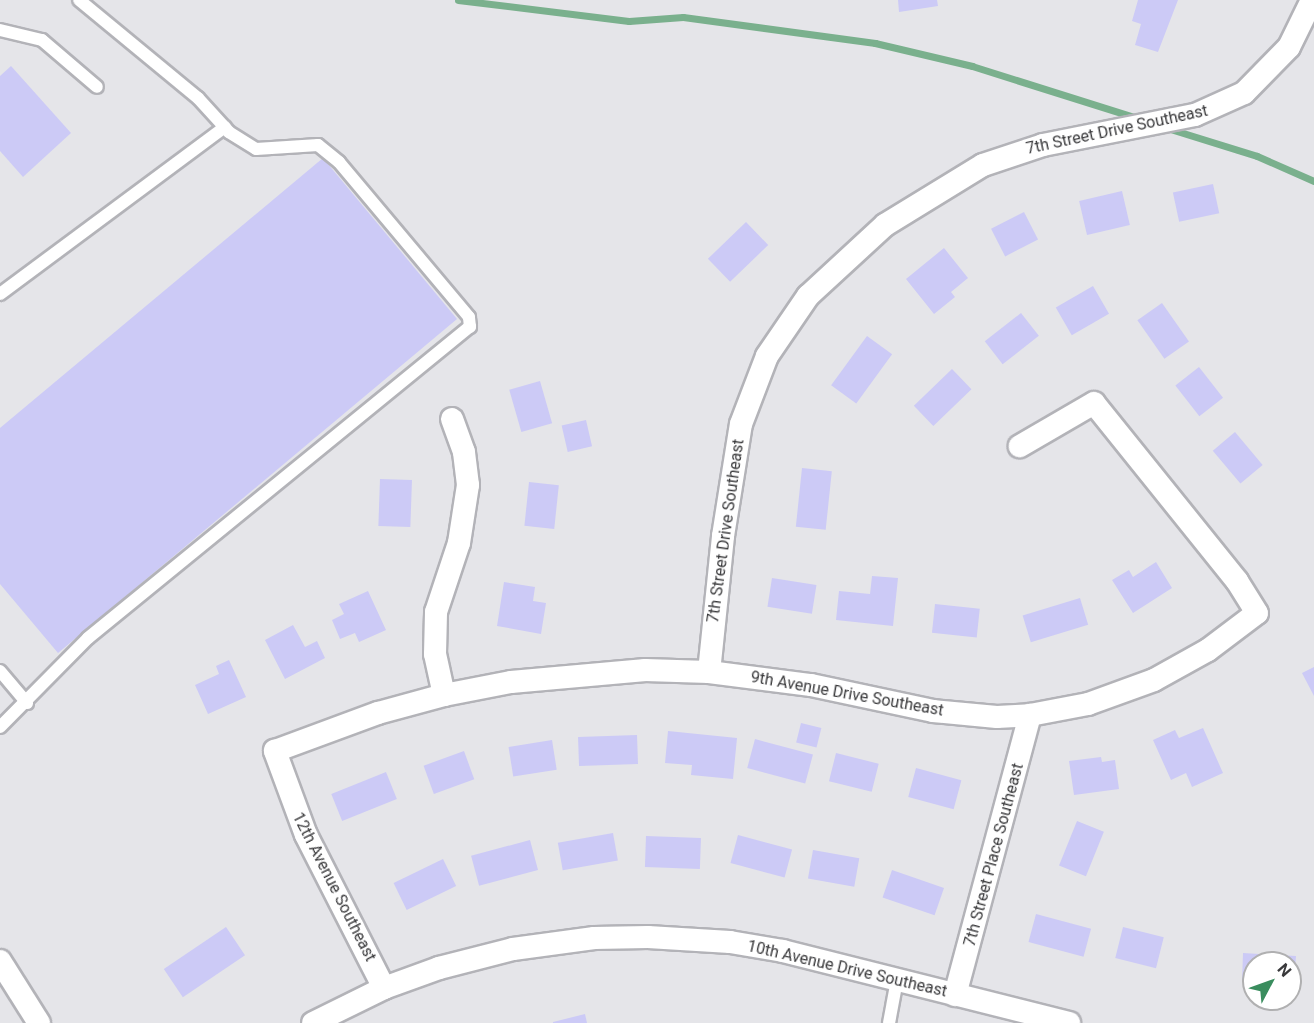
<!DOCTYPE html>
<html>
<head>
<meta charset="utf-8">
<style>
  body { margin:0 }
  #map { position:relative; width:1314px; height:1023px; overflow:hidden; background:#e5e5e9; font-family:Roboto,sans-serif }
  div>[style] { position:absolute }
  .stream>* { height:7px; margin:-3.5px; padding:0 3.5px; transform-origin:3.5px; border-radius:3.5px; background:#7ab08d }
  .building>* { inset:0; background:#cccaf6; transform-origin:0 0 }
  .roads { filter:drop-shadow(2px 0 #b3b3b8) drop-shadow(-2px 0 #b3b3b8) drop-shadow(0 2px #b3b3b8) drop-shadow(0 -2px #b3b3b8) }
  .service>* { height:12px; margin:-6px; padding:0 6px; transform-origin:6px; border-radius:6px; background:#fff }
  .minor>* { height:22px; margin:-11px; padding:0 11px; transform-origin:11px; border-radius:11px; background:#fff }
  span { translate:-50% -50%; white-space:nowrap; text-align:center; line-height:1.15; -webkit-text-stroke:4.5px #fff; paint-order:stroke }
  .street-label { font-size:16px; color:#39393b }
  .north { position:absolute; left:1242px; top:951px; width:60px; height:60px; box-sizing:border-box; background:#fff; border:2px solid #b0b0b1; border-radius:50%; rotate:49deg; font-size:16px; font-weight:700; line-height:24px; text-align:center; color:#39393b }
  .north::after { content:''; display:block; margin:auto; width:21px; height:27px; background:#3a8d5e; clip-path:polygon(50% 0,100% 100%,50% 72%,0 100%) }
</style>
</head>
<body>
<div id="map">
  <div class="stream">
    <div style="left:458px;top:0;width:172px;rotate:7deg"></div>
    <div style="left:629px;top:21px;width:54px;rotate:-4.2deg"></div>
    <div style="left:683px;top:17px;width:194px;rotate:7.7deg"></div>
    <div style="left:875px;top:43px;width:100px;rotate:13.3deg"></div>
    <div style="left:972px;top:66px;width:176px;rotate:17.5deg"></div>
    <div style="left:1167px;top:128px;width:94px;rotate:17.3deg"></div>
    <div style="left:1257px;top:156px;width:62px;rotate:23.7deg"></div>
  </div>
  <div class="building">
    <div style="clip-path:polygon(898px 0,937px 0,938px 6px,899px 12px)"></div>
    <div style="clip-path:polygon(1138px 0,1178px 0,1158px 52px,1135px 45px,1141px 24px,1132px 21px)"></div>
    <div style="clip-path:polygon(11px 66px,71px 133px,23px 177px,0 151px,0 76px)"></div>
    <div style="clip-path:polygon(323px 158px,457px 319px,58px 653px,0 584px,0 428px)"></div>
    <div style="left:1213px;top:184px;width:30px;height:41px;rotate:78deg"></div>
    <div style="left:1122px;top:191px;width:35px;height:44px;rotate:77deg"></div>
    <div style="left:1024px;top:212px;width:31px;height:37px;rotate:63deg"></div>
    <div style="left:746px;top:222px;width:32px;height:53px;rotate:46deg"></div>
    <div style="clip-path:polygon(944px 248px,968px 278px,951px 292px,955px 297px,934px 314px,906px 279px)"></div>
    <div style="left:1093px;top:286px;width:32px;height:43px;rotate:60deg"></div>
    <div style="left:1162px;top:303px;width:47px;height:30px;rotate:55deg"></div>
    <div style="left:1021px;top:313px;width:29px;height:46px;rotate:52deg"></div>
    <div style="left:867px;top:336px;width:31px;height:61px;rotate:36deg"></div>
    <div style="left:1199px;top:367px;width:39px;height:30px;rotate:52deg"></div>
    <div style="left:952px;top:369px;width:28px;height:53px;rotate:46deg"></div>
    <div style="left:540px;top:381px;width:44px;height:32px;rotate:74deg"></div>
    <div style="left:586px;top:420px;width:27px;height:25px;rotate:77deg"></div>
    <div style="left:1235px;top:432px;width:43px;height:29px;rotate:50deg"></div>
    <div style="left:802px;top:468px;width:30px;height:59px;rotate:6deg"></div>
    <div style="left:380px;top:479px;width:32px;height:47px;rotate:2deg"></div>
    <div style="left:529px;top:482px;width:30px;height:44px;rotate:6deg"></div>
    <div style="clip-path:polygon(1156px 562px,1172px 588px,1133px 613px,1112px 580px,1129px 570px,1133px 577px)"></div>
    <div style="clip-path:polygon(872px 576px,898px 578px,893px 626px,836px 620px,839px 591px,870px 594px)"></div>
    <div style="left:772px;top:578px;width:45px;height:29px;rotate:9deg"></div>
    <div style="clip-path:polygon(504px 582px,535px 587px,533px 601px,546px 603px,541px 634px,497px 626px)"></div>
    <div style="clip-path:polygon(368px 591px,386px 630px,359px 642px,355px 633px,340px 639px,332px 620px,344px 614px,339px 604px)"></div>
    <div style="left:1080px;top:598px;width:28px;height:60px;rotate:73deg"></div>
    <div style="left:935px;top:604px;width:45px;height:29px;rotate:6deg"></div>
    <div style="clip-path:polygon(293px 625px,305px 647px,317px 641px,325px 658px,285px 679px,265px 640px)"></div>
    <div style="clip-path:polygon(229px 660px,246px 697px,208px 714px,195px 685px,219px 674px,216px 666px)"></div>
    <div style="clip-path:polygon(1314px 667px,1314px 696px,1302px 673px)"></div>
    <div style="left:801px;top:723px;width:21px;height:20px;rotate:14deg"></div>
    <div style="clip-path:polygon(1203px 728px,1223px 773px,1192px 787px,1186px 773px,1171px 780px,1153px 740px,1175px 730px,1179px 738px)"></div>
    <div style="clip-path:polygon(668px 731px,737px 738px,733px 779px,691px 775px,692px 765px,665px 763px)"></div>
    <div style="left:637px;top:735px;width:29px;height:59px;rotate:88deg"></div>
    <div style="left:755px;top:739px;width:60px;height:30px;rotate:15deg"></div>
    <div style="left:552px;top:740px;width:30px;height:44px;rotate:81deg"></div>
    <div style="left:464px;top:751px;width:30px;height:43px;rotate:70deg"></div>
    <div style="left:836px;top:753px;width:44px;height:29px;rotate:14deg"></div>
    <div style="clip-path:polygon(1101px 757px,1102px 762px,1115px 760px,1119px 789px,1074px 795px,1069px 761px)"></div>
    <div style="left:916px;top:768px;width:47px;height:30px;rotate:15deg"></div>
    <div style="left:386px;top:772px;width:29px;height:59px;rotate:68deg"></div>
    <div style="left:1077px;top:821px;width:29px;height:48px;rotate:22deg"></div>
    <div style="left:613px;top:833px;width:28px;height:56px;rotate:80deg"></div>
    <div style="left:738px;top:835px;width:56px;height:29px;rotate:15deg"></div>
    <div style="left:646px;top:836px;width:55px;height:31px;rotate:2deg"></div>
    <div style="left:530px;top:840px;width:31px;height:61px;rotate:75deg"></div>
    <div style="left:813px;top:850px;width:47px;height:29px;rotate:10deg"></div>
    <div style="left:443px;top:859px;width:30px;height:55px;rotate:64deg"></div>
    <div style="left:892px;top:870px;width:55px;height:29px;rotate:19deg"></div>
    <div style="left:1036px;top:914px;width:57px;height:29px;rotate:15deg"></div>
    <div style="left:226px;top:927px;width:34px;height:75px;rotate:56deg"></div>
    <div style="left:1123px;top:927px;width:42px;height:32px;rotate:14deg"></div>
    <div style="clip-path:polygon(1243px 953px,1296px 956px,1294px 984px,1290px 984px,1290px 963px,1254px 963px,1254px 983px,1242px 982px)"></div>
    <div style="clip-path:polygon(585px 1014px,587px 1023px,553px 1023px,553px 1022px)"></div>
  </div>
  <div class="roads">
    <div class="service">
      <div style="left:0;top:30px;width:43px;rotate:13.4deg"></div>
      <div style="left:42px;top:40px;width:72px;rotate:40.5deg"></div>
      <div style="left:0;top:294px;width:280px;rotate:-36.6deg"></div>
      <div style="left:0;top:671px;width:42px;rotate:49.8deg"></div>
      <div style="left:0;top:727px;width:125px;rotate:-45.3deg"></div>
      <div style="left:88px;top:638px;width:493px;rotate:-39.2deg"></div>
      <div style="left:470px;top:327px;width:10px;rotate:-96deg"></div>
      <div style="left:469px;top:317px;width:202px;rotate:-130deg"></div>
      <div style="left:339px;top:162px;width:27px;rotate:-141deg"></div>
      <div style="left:318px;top:145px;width:62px;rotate:176.3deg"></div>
      <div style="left:256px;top:149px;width:32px;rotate:-148deg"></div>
      <div style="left:229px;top:132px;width:46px;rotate:-132.4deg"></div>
      <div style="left:198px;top:98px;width:154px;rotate:-140.5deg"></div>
      <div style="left:889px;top:1023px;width:44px;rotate:-79.5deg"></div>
    </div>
    <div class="minor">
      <div style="left:709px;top:672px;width:137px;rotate:-84.1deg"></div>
      <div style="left:723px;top:536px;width:113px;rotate:-80.9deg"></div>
      <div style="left:741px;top:424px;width:73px;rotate:-69.1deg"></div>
      <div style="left:767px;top:356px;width:73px;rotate:-55.7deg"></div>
      <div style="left:808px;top:296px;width:105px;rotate:-42.7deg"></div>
      <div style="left:885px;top:225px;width:115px;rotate:-31.5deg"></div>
      <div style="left:983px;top:165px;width:63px;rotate:-18.4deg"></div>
      <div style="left:1043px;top:145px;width:155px;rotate:-11.2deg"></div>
      <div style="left:1195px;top:115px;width:54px;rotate:-24.2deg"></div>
      <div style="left:1244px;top:93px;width:64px;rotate:-45.6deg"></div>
      <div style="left:1289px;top:47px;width:52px;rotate:-63.9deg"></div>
      <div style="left:444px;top:695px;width:42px;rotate:-102.4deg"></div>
      <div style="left:435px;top:654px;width:42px;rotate:-88.6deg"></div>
      <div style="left:436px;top:612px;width:73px;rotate:-71.6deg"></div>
      <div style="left:459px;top:543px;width:59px;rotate:-81.2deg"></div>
      <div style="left:468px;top:485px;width:33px;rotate:-97deg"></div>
      <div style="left:464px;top:452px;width:35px;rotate:-110deg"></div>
      <div style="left:0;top:961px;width:73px;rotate:57.8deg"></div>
      <div style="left:384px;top:988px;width:172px;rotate:-117deg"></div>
      <div style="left:306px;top:835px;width:90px;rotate:-110.3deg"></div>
      <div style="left:275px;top:751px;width:110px;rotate:-20.3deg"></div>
      <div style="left:378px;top:713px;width:68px;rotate:-15.3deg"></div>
      <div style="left:444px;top:695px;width:68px;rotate:-11deg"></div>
      <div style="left:511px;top:682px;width:135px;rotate:-5.1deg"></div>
      <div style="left:645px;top:670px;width:64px;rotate:1.8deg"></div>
      <div style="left:709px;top:672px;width:103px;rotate:7.3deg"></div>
      <div style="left:811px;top:685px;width:125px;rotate:12deg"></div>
      <div style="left:933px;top:711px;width:64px;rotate:5.4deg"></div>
      <div style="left:997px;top:717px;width:33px;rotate:-3deg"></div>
      <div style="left:1030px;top:715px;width:59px;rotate:-10.7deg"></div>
      <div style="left:1088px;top:704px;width:70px;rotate:-20deg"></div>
      <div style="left:1154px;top:680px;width:62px;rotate:-29.1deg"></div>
      <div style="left:1208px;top:650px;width:61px;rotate:-37.1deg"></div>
      <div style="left:1257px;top:613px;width:38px;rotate:-122deg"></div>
      <div style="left:1237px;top:581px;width:228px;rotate:-128.8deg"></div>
      <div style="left:1094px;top:403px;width:86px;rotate:149.8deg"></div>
      <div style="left:955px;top:995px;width:290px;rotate:-75deg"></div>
      <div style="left:313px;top:1023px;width:79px;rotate:-26.2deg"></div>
      <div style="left:384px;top:988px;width:59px;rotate:-20deg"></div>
      <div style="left:439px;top:968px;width:76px;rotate:-14.4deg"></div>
      <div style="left:513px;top:949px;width:82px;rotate:-7.7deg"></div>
      <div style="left:594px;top:938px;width:54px;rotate:-1.1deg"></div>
      <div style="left:648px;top:937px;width:82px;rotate:3.5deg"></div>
      <div style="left:730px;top:942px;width:54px;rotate:9.6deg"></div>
      <div style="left:783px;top:951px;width:295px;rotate:14.1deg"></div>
    </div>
  </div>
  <div class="street-label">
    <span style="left:1117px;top:130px;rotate:-12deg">7th Street Drive Southeast</span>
    <span style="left:726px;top:531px;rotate:-82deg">7th Street Drive Southeast</span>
    <span style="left:847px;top:694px;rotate:10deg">9th Avenue Drive Southeast</span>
    <span style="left:994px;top:855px;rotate:-75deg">7th Street Place Southeast</span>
    <span style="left:334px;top:887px;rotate:63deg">12th Avenue Southeast</span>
    <span style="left:847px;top:969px;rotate:13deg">10th Avenue Drive Southeast</span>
  </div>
  <div class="north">N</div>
</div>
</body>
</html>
